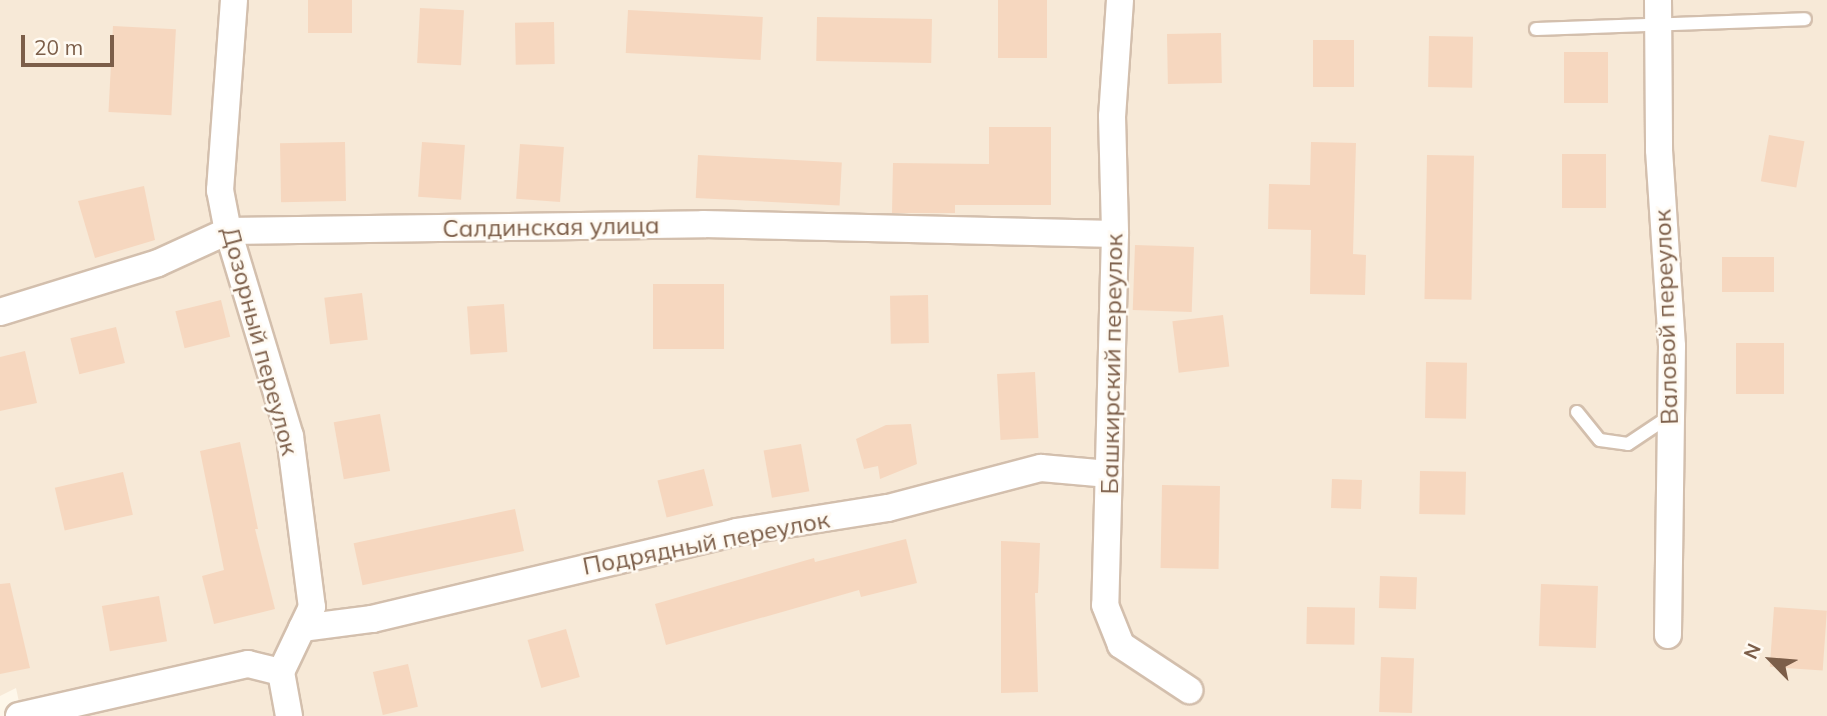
<!DOCTYPE html>
<html>
<head>
<meta charset="utf-8">
<style>
  body { margin:0 }
  #map { position:relative; width:1827px; height:716px; overflow:hidden; background:#fef7ea; font-family:Mulish,sans-serif }
  div>[style] { position:absolute }
  .residential>* { inset:0; background:#f7e9d7 }
  .building>* { inset:0; background:#f6d7bf; transform-origin:0 0 }
  .roads { filter:drop-shadow(2px 0 #d3bfad) drop-shadow(-2px 0 #d3bfad) drop-shadow(0 2px #d3bfad) drop-shadow(0 -2px #d3bfad) }
  .service>* { height:12px; margin:-6px; padding:0 6px; transform-origin:6px; border-radius:6px; background:#fff }
  .minor>* { height:26px; margin:-13px; padding:0 13px; transform-origin:13px; border-radius:13px; background:#fff }
  span { translate:-50% -50%; white-space:nowrap; text-align:center; line-height:1.15; -webkit-text-stroke:5px #fffaf2; paint-order:stroke }
  .street-label { font-size:24px; color:#7c5e49 }
  .north { position:absolute; left:1736px; top:625px; width:70px; height:70px; -webkit-text-stroke:5px #fffaf2; paint-order:stroke; rotate:295deg; font-size:19px; font-weight:700; line-height:28px; text-align:center; color:#7c5e49 }
  .north::after { content:''; display:block; margin:auto; width:24px; height:32px; background:#7c5e49; clip-path:polygon(50% 0,100% 100%,50% 72%,0 100%) }
  .scale { position:absolute; left:21px; top:35px; width:93px; height:32px; box-sizing:border-box; border:4px solid #7c5e49; border-top:0; padding-left:9px; font-size:21px; line-height:24px; white-space:nowrap; color:#7c5e49; -webkit-text-stroke:5px #fffaf2; paint-order:stroke }
</style>
</head>
<body>
<div id="map">
  <div class="residential">
    <div style="clip-path:polygon(0 0,1827px 0,1827px 716px,22px 716px,16px 688px,0 696px)"></div>
  </div>
  <div class="building">
    <div style="left:308px;top:0;width:44px;height:33px"></div>
    <div style="left:998px;top:0;width:49px;height:58px"></div>
    <div style="left:420px;top:8px;width:44px;height:55px;rotate:3deg"></div>
    <div style="left:628px;top:10px;width:135px;height:43px;rotate:3deg"></div>
    <div style="left:817px;top:17px;width:115px;height:44px;rotate:1deg"></div>
    <div style="left:554px;top:22px;width:42px;height:39px;rotate:89deg"></div>
    <div style="left:113px;top:26px;width:63px;height:86px;rotate:3deg"></div>
    <div style="left:1221px;top:33px;width:50px;height:54px;rotate:89deg"></div>
    <div style="left:1429px;top:36px;width:44px;height:51px;rotate:1deg"></div>
    <div style="left:1313px;top:40px;width:41px;height:47px"></div>
    <div style="left:1564px;top:52px;width:44px;height:51px"></div>
    <div style="clip-path:polygon(989px 127px,1051px 127px,1051px 205px,955px 205px,955px 213px,892px 213px,893px 163px,989px 164px)"></div>
    <div style="left:1769px;top:135px;width:36px;height:47px;rotate:10deg"></div>
    <div style="left:345px;top:142px;width:59px;height:65px;rotate:89deg"></div>
    <div style="left:422px;top:142px;width:43px;height:55px;rotate:4deg"></div>
    <div style="clip-path:polygon(1311px 142px,1356px 143px,1353px 254px,1366px 255px,1365px 295px,1310px 294px,1311px 230px,1268px 229px,1269px 184px,1310px 185px)"></div>
    <div style="left:520px;top:144px;width:44px;height:55px;rotate:4deg"></div>
    <div style="left:1562px;top:154px;width:44px;height:54px"></div>
    <div style="left:698px;top:155px;width:144px;height:43px;rotate:3deg"></div>
    <div style="left:1427px;top:155px;width:47px;height:144px;rotate:1deg"></div>
    <div style="clip-path:polygon(144px 186px,155px 240px,95px 258px,78px 201px)"></div>
    <div style="left:1135px;top:245px;width:59px;height:65px;rotate:2deg"></div>
    <div style="left:1722px;top:257px;width:52px;height:35px"></div>
    <div style="left:653px;top:284px;width:71px;height:65px"></div>
    <div style="left:362px;top:293px;width:47px;height:38px;rotate:83deg"></div>
    <div style="left:928px;top:295px;width:48px;height:38px;rotate:89deg"></div>
    <div style="left:221px;top:300px;width:38px;height:47px;rotate:76deg"></div>
    <div style="left:504px;top:304px;width:48px;height:37px;rotate:86deg"></div>
    <div style="left:1223px;top:315px;width:52px;height:51px;rotate:83deg"></div>
    <div style="left:116px;top:327px;width:37px;height:47px;rotate:76deg"></div>
    <div style="left:1736px;top:343px;width:48px;height:51px"></div>
    <div style="clip-path:polygon(25px 351px,37px 403px,0 411px,0 357px)"></div>
    <div style="left:1426px;top:362px;width:41px;height:56px;rotate:1deg"></div>
    <div style="left:1035px;top:372px;width:66px;height:38px;rotate:87deg"></div>
    <div style="left:380px;top:414px;width:58px;height:47px;rotate:80deg"></div>
    <div style="clip-path:polygon(911px 424px,917px 464px,880px 479px,878px 466px,864px 469px,856px 439px,886px 425px)"></div>
    <div style="clip-path:polygon(240px 442px,258px 529px,255px 529px,275px 609px,214px 624px,202px 576px,224px 570px,200px 451px)"></div>
    <div style="left:801px;top:444px;width:48px;height:38px;rotate:80deg"></div>
    <div style="left:704px;top:469px;width:38px;height:48px;rotate:76deg"></div>
    <div style="left:1420px;top:471px;width:46px;height:43px;rotate:1deg"></div>
    <div style="left:123px;top:472px;width:44px;height:70px;rotate:77deg"></div>
    <div style="left:1332px;top:479px;width:30px;height:29px;rotate:2deg"></div>
    <div style="left:1162px;top:485px;width:58px;height:83px;rotate:1deg"></div>
    <div style="left:515px;top:509px;width:43px;height:165px;rotate:78deg"></div>
    <div style="clip-path:polygon(906px 539px,917px 583px,861px 597px,859px 590px,666px 645px,655px 604px,814px 558px,815px 562px)"></div>
    <div style="clip-path:polygon(1001px 541px,1040px 543px,1038px 593px,1035px 593px,1038px 692px,1001px 693px)"></div>
    <div style="left:1380px;top:576px;width:37px;height:32px;rotate:2deg"></div>
    <div style="clip-path:polygon(10px 583px,30px 668px,0 674px,0 584px)"></div>
    <div style="left:1541px;top:584px;width:57px;height:62px;rotate:2deg"></div>
    <div style="left:159px;top:596px;width:46px;height:58px;rotate:80deg"></div>
    <div style="left:1307px;top:607px;width:48px;height:37px;rotate:1deg"></div>
    <div style="left:1774px;top:607px;width:53px;height:60px;rotate:4deg"></div>
    <div style="left:566px;top:629px;width:50px;height:40px;rotate:74deg"></div>
    <div style="left:1381px;top:657px;width:33px;height:55px;rotate:2deg"></div>
    <div style="left:408px;top:664px;width:44px;height:36px;rotate:77deg"></div>
  </div>
  <div class="roads">
    <div class="service">
      <div style="left:1536px;top:29px;width:269px;rotate:-2.1deg"></div>
      <div style="left:1577px;top:412px;width:36px;rotate:51deg"></div>
      <div style="left:1600px;top:440px;width:28px;rotate:8deg"></div>
      <div style="left:1628px;top:444px;width:50px;rotate:-33.7deg"></div>
    </div>
    <div class="minor">
      <div style="left:234px;top:0;width:191px;rotate:94.2deg"></div>
      <div style="left:220px;top:190px;width:42px;rotate:79deg"></div>
      <div style="left:228px;top:231px;width:214px;rotate:73.2deg"></div>
      <div style="left:290px;top:436px;width:172px;rotate:82.7deg"></div>
      <div style="left:312px;top:607px;width:72px;rotate:115.5deg"></div>
      <div style="left:281px;top:672px;width:45px;rotate:79.7deg"></div>
      <div style="left:1120px;top:0;width:116px;rotate:93.9deg"></div>
      <div style="left:1112px;top:116px;width:118px;rotate:88.5deg"></div>
      <div style="left:1115px;top:234px;width:371px;rotate:91.5deg"></div>
      <div style="left:1105px;top:605px;width:43px;rotate:68.2deg"></div>
      <div style="left:1121px;top:645px;width:82px;rotate:33.5deg"></div>
      <div style="left:1658px;top:0;width:150px;rotate:89.6deg"></div>
      <div style="left:1659px;top:150px;width:196px;rotate:86.2deg"></div>
      <div style="left:1672px;top:346px;width:289px;rotate:90.8deg"></div>
      <div style="left:0;top:312px;width:165px;rotate:-17.2deg"></div>
      <div style="left:158px;top:263px;width:77px;rotate:-24.6deg"></div>
      <div style="left:228px;top:231px;width:475px;rotate:-0.8deg"></div>
      <div style="left:703px;top:224px;width:412px;rotate:1.4deg"></div>
      <div style="left:302px;top:628px;width:71px;rotate:-7.3deg"></div>
      <div style="left:372px;top:619px;width:374px;rotate:-13.4deg"></div>
      <div style="left:736px;top:532px;width:154px;rotate:-9deg"></div>
      <div style="left:888px;top:508px;width:158px;rotate:-14.7deg"></div>
      <div style="left:1041px;top:468px;width:68px;rotate:5deg"></div>
      <div style="left:19px;top:716px;width:235px;rotate:-12.8deg"></div>
      <div style="left:248px;top:664px;width:34px;rotate:14deg"></div>
    </div>
  </div>
  <div class="street-label">
    <span style="left:551px;top:227px;rotate:-1deg">Салдинская улица</span>
    <span style="left:1666px;top:317px;rotate:-92deg">Валовой переулок</span>
    <span style="left:260px;top:341px;rotate:75deg">Дозорный переулок</span>
    <span style="left:1112px;top:364px;rotate:-89deg">Башкирский переулок</span>
    <span style="left:706px;top:543px;rotate:-11deg">Подрядный переулок</span>
  </div>
  <div class="north">N</div>
  <div class="scale">20 m</div>
</div>
</body>
</html>
